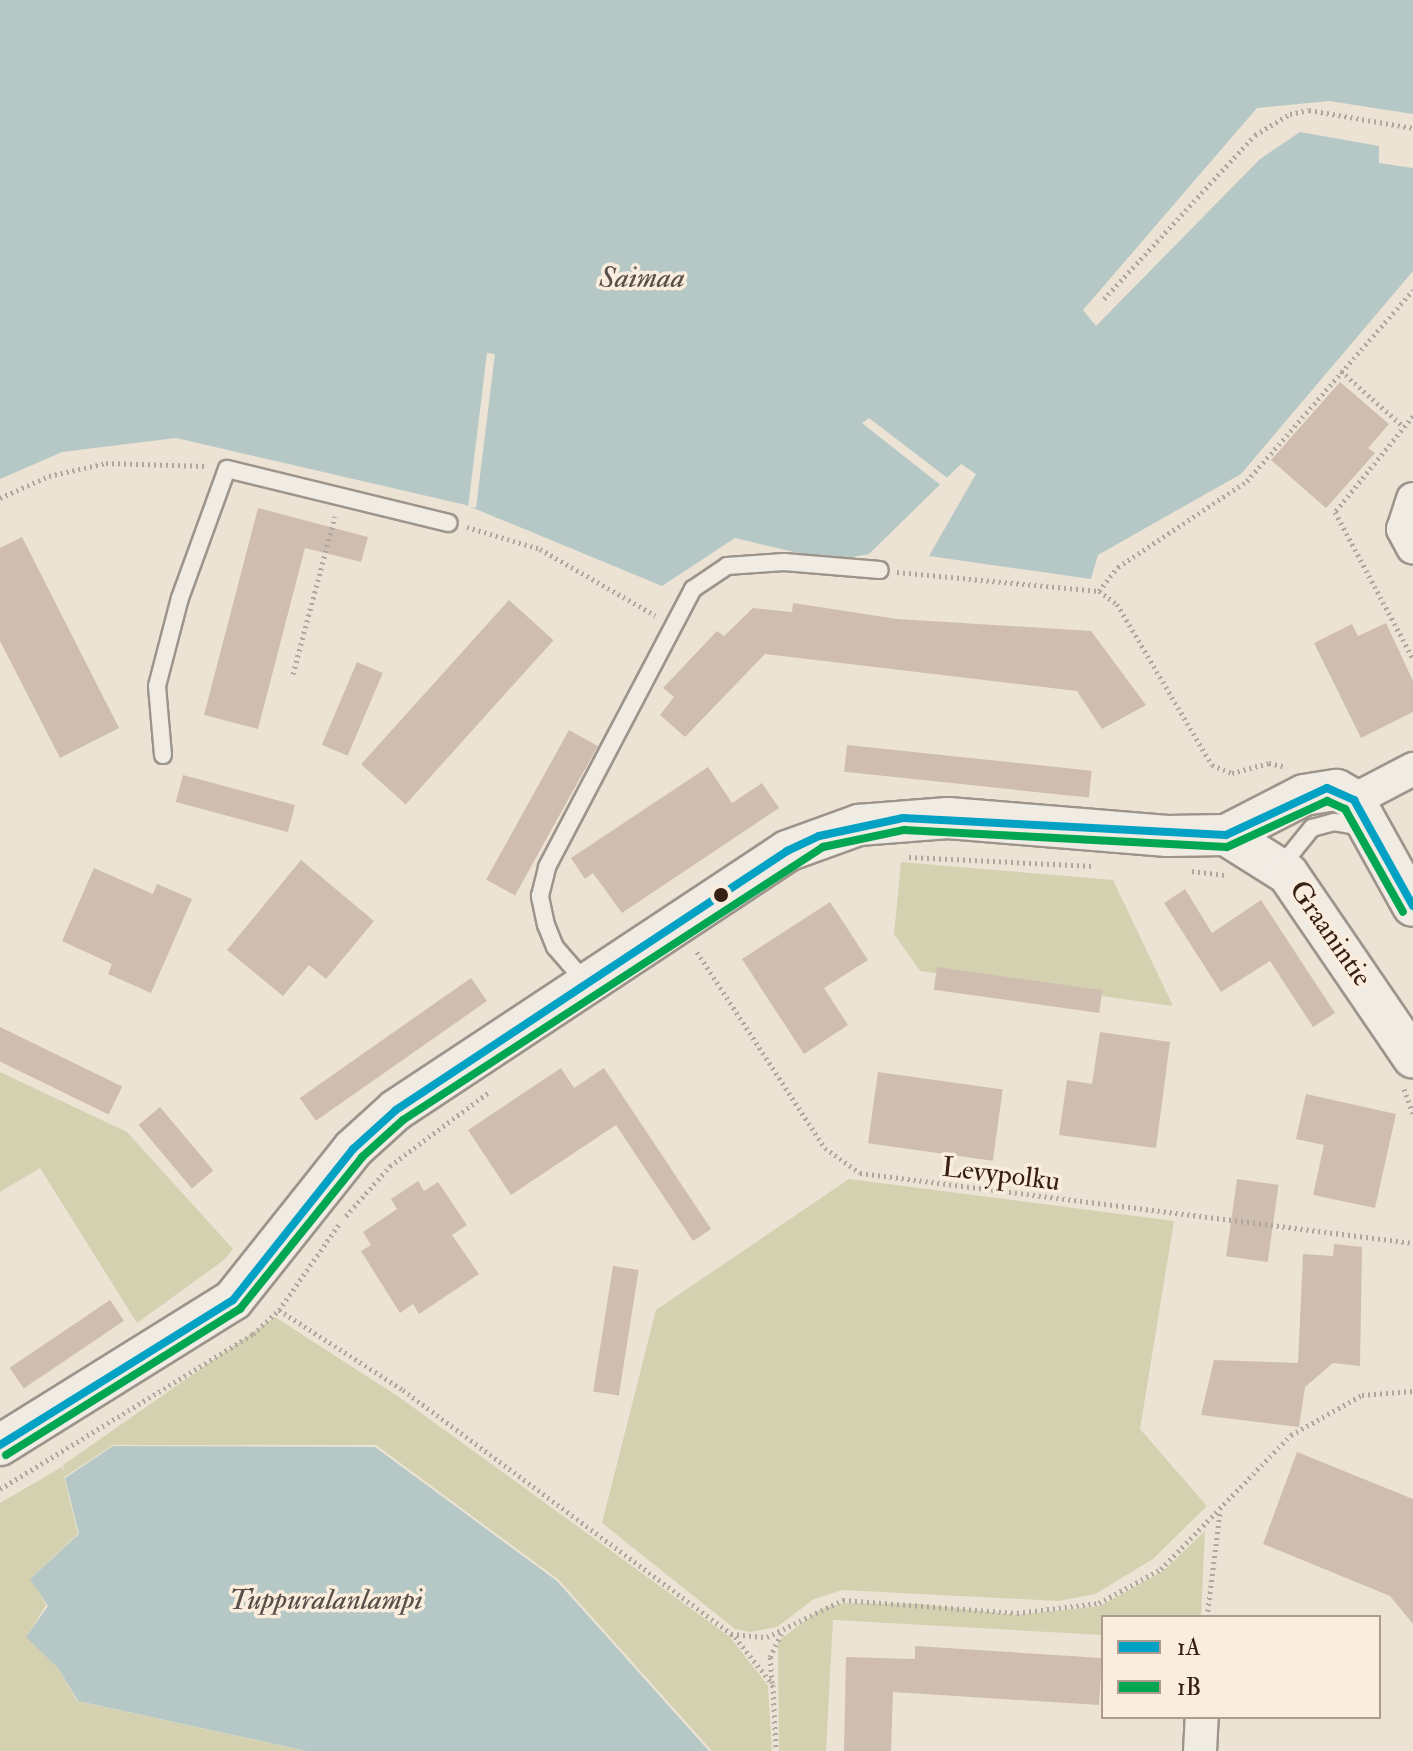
<!DOCTYPE html>
<html>
<head>
<meta charset="utf-8">
<style>
  body { margin:0 }
  #map { position:relative; width:1413px; height:1751px; overflow:hidden; background:#ece3d4; font-family:"IM FELL Double Pica",serif }
  div>[style] { position:absolute }
  .green>* { inset:0; background:#d4d1b1 }
  .water>* { inset:0; background:#b6c8c5 }
  .pier>* { inset:0; background:#ece3d4; transform-origin:0 0 }
  .building>* { inset:0; background:#cfbeb0; transform-origin:0 0 }
  .path>* { height:5px; margin-top:-2.5px; transform-origin:0; background:repeating-linear-gradient(90deg,#aea8a1 0 2px,transparent 0 6px) }
  .roads { filter:drop-shadow(2px 0 #9d948b) drop-shadow(-2px 0 #9d948b) drop-shadow(0 2px #9d948b) drop-shadow(0 -2px #9d948b) }
  .service>* { height:16px; margin:-8px; padding:0 8px; transform-origin:8px; border-radius:8px; background:#f0ebe3 }
  .minor>* { height:32px; margin:-16px; padding:0 16px; transform-origin:16px; border-radius:16px; background:#f0ebe3 }
  .tertiary>* { height:40px; margin:-20px; padding:0 20px; transform-origin:20px; border-radius:20px; background:#f0ebe3 }
  .bus-1>* { height:8px; margin:-4px; padding:0 4px; transform-origin:4px; border-radius:4px; background:#03a2c5 }
  .bus-2>* { height:8px; margin:-4px; padding:0 4px; transform-origin:4px; border-radius:4px; background:#00a651 }
  .dots>* { width:22px; height:22px; translate:-50% -50%; box-sizing:border-box; border:4px solid #faeddd; border-radius:50% }
  span { translate:-50% -50%; white-space:nowrap; text-align:center; line-height:1.15; -webkit-text-stroke:7px #faeddd; paint-order:stroke }
  .street-label { font-size:28px; color:#392017 }
  .water-label { font-size:30px; color:#584f49; font-style:italic }
  .legend { position:absolute; left:1101px; top:1615px; width:280px; height:104px; box-sizing:border-box; background:#faeddd; border:2px solid #ad9b8e; margin:0; padding:10px 14px; list-style:none; font-size:24px; color:#392017 }
  .legend li { display:flex; align-items:center; gap:16px; height:40px }
  .legend b { width:40px; border:2px solid #ad9b8e }
</style>
</head>
<body>
<div id="map">
  <div class="green">
    <div style="clip-path:polygon(901px 862px,1113px 880px,1173px 1006px,920px 971px,894px 934px)"></div>
    <div style="clip-path:polygon(0 1072px,127px 1132px,233px 1249px,224px 1260px,137px 1323px,40px 1168px,0 1192px)"></div>
    <div style="clip-path:polygon(849px 1179px,1174px 1221px,1140px 1429px,1207px 1506px,1153px 1559px,1095px 1594px,1059px 1601px,842px 1590px,814px 1599px,777px 1627px,750px 1632px,735px 1629px,602px 1523px,656px 1310px)"></div>
    <div style="clip-path:polygon(275px 1317px,399px 1397px,730px 1637px,768px 1686px,772px 1751px,712px 1751px,559px 1580px,376px 1445px,113px 1445px,64px 1477px,78px 1534px,31px 1578px,46px 1605px,27px 1636px,58px 1668px,77px 1701px,305px 1751px,0 1751px,0 1503px,62px 1467px,64px 1472px,63px 1465px)"></div>
    <div style="clip-path:polygon(1205px 1531px,1201px 1617px,1103px 1617px,1103px 1635px,833px 1620px,826px 1751px,779px 1751px,778px 1641px,821px 1609px,844px 1603px,919px 1604px,1017px 1615px,1100px 1606px,1163px 1571px)"></div>
  </div>
  <div class="water">
    <div style="clip-path:polygon(0 0,1413px 0,1413px 114px,1329px 101px,1257px 108px,1083px 310px,1096px 326px,1260px 159px,1300px 132px,1379px 146px,1379px 163px,1413px 168px,1413px 271px,1241px 474px,1098px 555px,1091px 579px,929px 556px,976px 474px,961px 464px,869px 554px,832px 561px,735px 538px,662px 586px,466px 505px,176px 438px,62px 452px,0 479px)"></div>
    <div style="clip-path:polygon(113px 1446px,375px 1447px,557px 1581px,709px 1751px,306px 1751px,78px 1701px,58px 1668px,26px 1637px,48px 1606px,30px 1579px,79px 1534px,65px 1478px)"></div>
  </div>
  <div class="pier">
    <div style="left:487px;top:353px;width:8px;height:155px;rotate:7deg"></div>
    <div style="clip-path:polygon(869px 418px,950px 480px,943px 487px,862px 423px)"></div>
  </div>
  <div class="building">
    <div style="clip-path:polygon(1340px 382px,1389px 424px,1368px 448px,1375px 453px,1326px 508px,1271px 460px)"></div>
    <div style="clip-path:polygon(258px 508px,368px 537px,361px 562px,305px 548px,258px 729px,204px 715px)"></div>
    <div style="clip-path:polygon(22px 537px,119px 728px,60px 758px,0 641px,0 548px)"></div>
    <div style="left:509px;top:600px;width:60px;height:221px;rotate:42deg"></div>
    <div style="clip-path:polygon(793px 603px,897px 619px,1091px 631px,1146px 705px,1102px 729px,1077px 691px,765px 654px,685px 737px,660px 715px,674px 697px,663px 688px,717px 631px,724px 636px,753px 608px,792px 612px)"></div>
    <div style="clip-path:polygon(1386px 623px,1413px 681px,1413px 712px,1361px 738px,1314px 643px,1352px 624px,1358px 636px)"></div>
    <div style="left:357px;top:662px;width:28px;height:90px;rotate:23deg"></div>
    <div style="left:569px;top:730px;width:33px;height:171px;rotate:29deg"></div>
    <div style="left:847px;top:745px;width:246px;height:27px;rotate:6deg"></div>
    <div style="clip-path:polygon(708px 767px,732px 803px,762px 783px,779px 808px,622px 913px,593px 873px,585px 879px,571px 858px)"></div>
    <div style="left:183px;top:775px;width:116px;height:28px;rotate:15deg"></div>
    <div style="clip-path:polygon(301px 860px,374px 921px,326px 979px,309px 965px,283px 996px,227px 950px)"></div>
    <div style="clip-path:polygon(94px 868px,153px 894px,157px 884px,192px 899px,151px 993px,108px 974px,112px 964px,62px 941px)"></div>
    <div style="clip-path:polygon(1185px 889px,1212px 933px,1261px 900px,1335px 1013px,1313px 1027px,1270px 961px,1221px 992px,1164px 903px)"></div>
    <div style="clip-path:polygon(830px 902px,868px 960px,824px 988px,848px 1025px,804px 1054px,742px 959px)"></div>
    <div style="left:937px;top:967px;width:167px;height:23px;rotate:8deg"></div>
    <div style="left:471px;top:978px;width:28px;height:209px;rotate:55deg"></div>
    <div style="left:0;top:1027px;width:136px;height:31px;rotate:26deg"></div>
    <div style="clip-path:polygon(1100px 1032px,1170px 1042px,1156px 1148px,1059px 1135px,1067px 1080px,1092px 1084px)"></div>
    <div style="clip-path:polygon(561px 1068px,574px 1088px,604px 1068px,711px 1229px,693px 1241px,616px 1125px,511px 1195px,468px 1130px)"></div>
    <div style="left:878px;top:1072px;width:126px;height:72px;rotate:8deg"></div>
    <div style="clip-path:polygon(1306px 1094px,1396px 1114px,1375px 1208px,1313px 1195px,1324px 1145px,1296px 1139px)"></div>
    <div style="left:160px;top:1107px;width:83px;height:28px;rotate:50deg"></div>
    <div style="left:1237px;top:1179px;width:42px;height:78px;rotate:8deg"></div>
    <div style="clip-path:polygon(418px 1181px,424px 1191px,438px 1182px,467px 1225px,452px 1235px,479px 1274px,419px 1314px,413px 1304px,400px 1313px,361px 1251px,371px 1245px,363px 1232px,397px 1209px,391px 1199px)"></div>
    <div style="clip-path:polygon(1334px 1244px,1362px 1247px,1360px 1366px,1333px 1363px,1305px 1387px,1299px 1427px,1201px 1415px,1214px 1360px,1298px 1363px,1303px 1254px,1333px 1256px)"></div>
    <div style="left:613px;top:1266px;width:26px;height:127px;rotate:9deg"></div>
    <div style="left:110px;top:1300px;width:25px;height:121px;rotate:56deg"></div>
    <div style="clip-path:polygon(1297px 1452px,1413px 1499px,1413px 1624px,1390px 1596px,1263px 1544px)"></div>
    <div style="clip-path:polygon(915px 1646px,1102px 1658px,1099px 1705px,893px 1692px,891px 1751px,844px 1751px,846px 1657px,915px 1659px)"></div>
  </div>
  <div class="path">
    <div style="left:1104px;top:299px;width:223px;rotate:-47.4deg"></div>
    <div style="left:1255px;top:135px;width:41px;rotate:-31deg"></div>
    <div style="left:1290px;top:114px;width:19px;rotate:-12deg"></div>
    <div style="left:1309px;top:110px;width:106px;rotate:9.8deg"></div>
    <div style="left:1341px;top:371px;width:84px;rotate:41.6deg"></div>
    <div style="left:1413px;top:416px;width:124px;rotate:129.1deg"></div>
    <div style="left:1335px;top:512px;width:166px;rotate:62deg"></div>
    <div style="left:0;top:498px;width:54px;rotate:-24.2deg"></div>
    <div style="left:49px;top:476px;width:58px;rotate:-12.8deg"></div>
    <div style="left:106px;top:463px;width:100px;rotate:1.7deg"></div>
    <div style="left:467px;top:527px;width:76px;rotate:16.8deg"></div>
    <div style="left:540px;top:549px;width:133px;rotate:29.9deg"></div>
    <div style="left:897px;top:572px;width:203px;rotate:5.4deg"></div>
    <div style="left:1099px;top:591px;width:22px;rotate:36deg"></div>
    <div style="left:1117px;top:604px;width:187px;rotate:59.5deg"></div>
    <div style="left:1212px;top:765px;width:22px;rotate:22deg"></div>
    <div style="left:1232px;top:773px;width:38px;rotate:-15deg"></div>
    <div style="left:1269px;top:763px;width:18px;rotate:13deg"></div>
    <div style="left:1099px;top:591px;width:31px;rotate:-52deg"></div>
    <div style="left:1118px;top:567px;width:155px;rotate:-33.7deg"></div>
    <div style="left:1247px;top:481px;width:253px;rotate:-49deg"></div>
    <div style="left:293px;top:674px;width:163px;rotate:-75.1deg"></div>
    <div style="left:909px;top:857px;width:186px;rotate:2.8deg"></div>
    <div style="left:1192px;top:871px;width:34px;rotate:7deg"></div>
    <div style="left:697px;top:952px;width:234px;rotate:56.9deg"></div>
    <div style="left:825px;top:1148px;width:43px;rotate:35.5deg"></div>
    <div style="left:860px;top:1173px;width:557px;rotate:7.21deg"></div>
    <div style="left:1404px;top:1089px;width:27px;rotate:70deg"></div>
    <div style="left:346px;top:1216px;width:67px;rotate:-48.7deg"></div>
    <div style="left:390px;top:1166px;width:124px;rotate:-36.8deg"></div>
    <div style="left:279px;top:1310px;width:148px;rotate:32.8deg"></div>
    <div style="left:403px;top:1390px;width:414px;rotate:36.6deg"></div>
    <div style="left:735px;top:1637px;width:61px;rotate:51.6deg"></div>
    <div style="left:773px;top:1685px;width:66px;rotate:87.4deg"></div>
    <div style="left:0;top:1489px;width:297px;rotate:-31.5deg"></div>
    <div style="left:253px;top:1334px;width:35px;rotate:-43deg"></div>
    <div style="left:279px;top:1310px;width:106px;rotate:-55deg"></div>
    <div style="left:1207px;top:1617px;width:106px;rotate:-82.9deg"></div>
    <div style="left:731px;top:1634px;width:36px;rotate:5deg"></div>
    <div style="left:767px;top:1637px;width:85px;rotate:-26deg"></div>
    <div style="left:843px;top:1600px;width:174px;rotate:4.3deg"></div>
    <div style="left:1017px;top:1613px;width:83px;rotate:-7deg"></div>
    <div style="left:1099px;top:1603px;width:71px;rotate:-28.7deg"></div>
    <div style="left:1161px;top:1569px;width:187px;rotate:-45.9deg"></div>
    <div style="left:1291px;top:1435px;width:81px;rotate:-29.4deg"></div>
    <div style="left:1362px;top:1395px;width:51px;rotate:-4.5deg"></div>
    <div style="left:772px;top:1683px;width:26px;rotate:-94deg"></div>
    <div style="left:770px;top:1657px;width:28px;rotate:-64deg"></div>
  </div>
  <div class="roads">
    <div class="service">
      <div style="left:163px;top:755px;width:69px;rotate:-95deg"></div>
      <div style="left:157px;top:686px;width:91px;rotate:-75.4deg"></div>
      <div style="left:180px;top:598px;width:137px;rotate:-70deg"></div>
      <div style="left:227px;top:469px;width:228px;rotate:13.7deg"></div>
      <div style="left:1288px;top:871px;width:16px;rotate:-83deg"></div>
      <div style="left:1290px;top:855px;width:35px;rotate:-51deg"></div>
      <div style="left:1312px;top:828px;width:23px;rotate:-15deg"></div>
      <div style="left:1334px;top:822px;width:29px;rotate:10deg"></div>
      <div style="left:588px;top:985px;width:50px;rotate:-131deg"></div>
      <div style="left:555px;top:947px;width:24px;rotate:-112deg"></div>
      <div style="left:546px;top:925px;width:30px;rotate:-102deg"></div>
      <div style="left:540px;top:896px;width:30px;rotate:-76deg"></div>
      <div style="left:547px;top:867px;width:314px;rotate:-62.3deg"></div>
      <div style="left:693px;top:589px;width:41px;rotate:-34.1deg"></div>
      <div style="left:727px;top:566px;width:57px;rotate:-4deg"></div>
      <div style="left:784px;top:562px;width:96px;rotate:4.8deg"></div>
    </div>
    <div class="minor">
      <div style="left:1413px;top:499px;width:32px;rotate:108deg"></div>
      <div style="left:1403px;top:529px;width:21px;rotate:62deg"></div>
      <div style="left:1354px;top:800px;width:67px;rotate:-27.7deg"></div>
      <div style="left:1200px;top:1751px;width:34px;rotate:-87deg"></div>
    </div>
    <div class="tertiary">
      <div style="left:1226px;top:835px;width:88px;rotate:-27.1deg"></div>
      <div style="left:1304px;top:795px;width:33px;rotate:-9deg"></div>
      <div style="left:1337px;top:790px;width:20px;rotate:30deg"></div>
      <div style="left:1354px;top:800px;width:121px;rotate:60.9deg"></div>
      <div style="left:0;top:1445px;width:274px;rotate:-31.9deg"></div>
      <div style="left:233px;top:1300px;width:193px;rotate:-51.5deg"></div>
      <div style="left:353px;top:1149px;width:58px;rotate:-42.2deg"></div>
      <div style="left:396px;top:1110px;width:469px;rotate:-33.5deg"></div>
      <div style="left:787px;top:851px;width:77px;rotate:-19.9deg"></div>
      <div style="left:859px;top:825px;width:89px;rotate:-4.5deg"></div>
      <div style="left:948px;top:818px;width:220px;rotate:4.7deg"></div>
      <div style="left:1167px;top:836px;width:59px;rotate:-1deg"></div>
      <div style="left:1226px;top:835px;width:73px;rotate:32.2deg"></div>
      <div style="left:1288px;top:874px;width:222px;rotate:55.7deg"></div>
    </div>
  </div>
  <div class="bus-1">
    <div style="left:0;top:1445px;width:274px;rotate:-31.9deg"></div>
    <div style="left:233px;top:1300px;width:193px;rotate:-51.5deg"></div>
    <div style="left:353px;top:1149px;width:58px;rotate:-42.2deg"></div>
    <div style="left:396px;top:1110px;width:469px;rotate:-33.5deg"></div>
    <div style="left:787px;top:851px;width:35px;rotate:-25deg"></div>
    <div style="left:819px;top:836px;width:86px;rotate:-12.1deg"></div>
    <div style="left:903px;top:818px;width:323px;rotate:3deg"></div>
    <div style="left:1226px;top:835px;width:111px;rotate:-25deg"></div>
    <div style="left:1327px;top:788px;width:30px;rotate:24deg"></div>
    <div style="left:1354px;top:800px;width:121px;rotate:60.9deg"></div>
  </div>
  <div class="bus-2">
    <div style="left:6px;top:1455px;width:276px;rotate:-32deg"></div>
    <div style="left:240px;top:1309px;width:195px;rotate:-51.2deg"></div>
    <div style="left:362px;top:1157px;width:55px;rotate:-42.1deg"></div>
    <div style="left:403px;top:1120px;width:501px;rotate:-33.02deg"></div>
    <div style="left:823px;top:847px;width:83px;rotate:-11.9deg"></div>
    <div style="left:904px;top:830px;width:323px;rotate:3deg"></div>
    <div style="left:1227px;top:847px;width:110px;rotate:-24.7deg"></div>
    <div style="left:1327px;top:801px;width:20px;rotate:24deg"></div>
    <div style="left:1345px;top:809px;width:118px;rotate:60.6deg"></div>
  </div>
  <div class="dots">
    <div style="left:721px;top:895px;background:#392017"></div>
  </div>
  <div class="street-label">
    <span style="left:1330px;top:934px;rotate:55deg">Graanintie</span>
    <span style="left:1001px;top:1175px;rotate:7deg">Levypolku</span>
  </div>
  <div class="water-label">
    <span style="left:642px;top:278px">Saimaa</span>
    <span style="left:326px;top:1600px">Tuppuralanlampi</span>
  </div>
  <ul class="legend">
  <li><b style="height:10px;background:#03a2c5"></b>1A</li>
  <li><b style="height:10px;background:#00a651"></b>1B</li>
  </ul>
</div>
</body>
</html>
